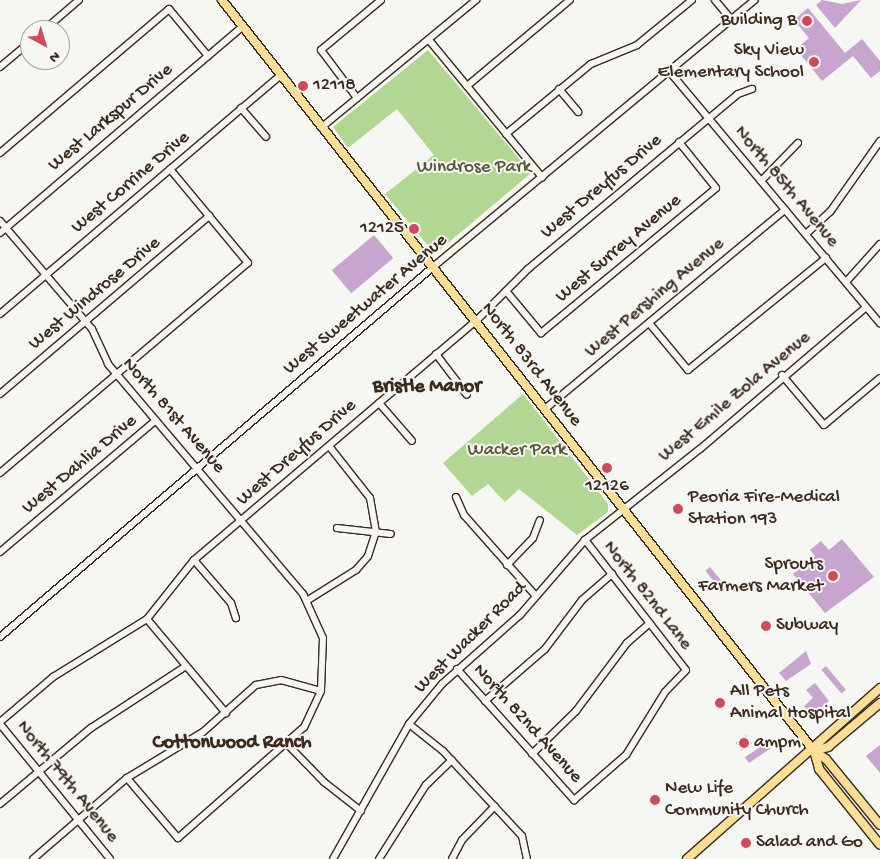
<!DOCTYPE html>
<html>
<head>
<meta charset="utf-8">
<style>
  body { margin:0 }
  #map { position:relative; width:880px; height:859px; overflow:hidden; background:#f6f6f2; font-family:"Gochi Hand",sans-serif }
  div>[style] { position:absolute }
  .green>* { inset:0; background:#b1d793 }
  .building>* { inset:0; background:#c8a5ce; transform-origin:0 0 }
  .round { border-radius:50% }
  .roads { filter:drop-shadow(1px 0 #3b2a1e) drop-shadow(-1px 0 #3b2a1e) drop-shadow(0 1px #3b2a1e) drop-shadow(0 -1px #3b2a1e) }
  .minor>* { height:6px; margin:-3px; padding:0 3px; transform-origin:3px; border-radius:3px; background:#f6f6f2 }
  .major>* { height:8px; margin:-4px; padding:0 4px; transform-origin:4px; border-radius:4px; background:#fbdf96 }
  .dots>* { width:14px; height:14px; translate:-50% -50%; box-sizing:border-box; border:2px solid #f6f6f2; border-radius:50% }
  span { translate:-50% -50%; white-space:nowrap; text-align:center; line-height:1.15; -webkit-text-stroke:4px #f6f6f2; paint-order:stroke }
  .poi-label { font-size:19px; color:#3b2a1e }
  .right { translate:-100% -50%; text-align:right }
  .left { translate:0 -50%; text-align:left }
  .street-label { font-size:19px; color:#3b2a1e }
  .park-label { font-size:19px; color:#58553b }
  .neighbourhood-label { font-size:20px; color:#3b2a1e; font-weight:700 }
  .north { position:absolute; left:20px; top:20px; width:50px; height:50px; box-sizing:border-box; background:#f6f6f2; border:1px solid #aba49d; border-radius:50%; rotate:141deg; font-size:14px; font-weight:700; line-height:20px; text-align:center; color:#3b2a1e }
  .north::after { content:''; display:block; margin:auto; width:18px; height:22px; background:#d1495b; clip-path:polygon(50% 0,100% 100%,50% 72%,0 100%) }
</style>
</head>
<body>
<div id="map">
  <div class="green">
    <div style="clip-path:polygon(428px 50px,531px 173px,435px 254px,385px 194px,434px 155px,397px 109px,348px 148px,333px 127px)"></div>
    <div style="clip-path:polygon(523px 394px,608px 504px,608px 512px,577px 535px,519px 489px,505px 502px,488px 484px,472px 496px,443px 463px)"></div>
  </div>
  <div class="building">
    <div style="clip-path:polygon(822px 0,842px 4px,861px 0,835px 28px,816px 5px)"></div>
    <div style="clip-path:polygon(808px 8px,845px 53px,862px 39px,880px 61px,880px 71px,871px 78px,853px 56px,822px 81px,796px 49px,809px 38px,794px 20px)"></div>
    <div style="left:374px;top:235px;width:30px;height:55px;rotate:50deg"></div>
    <div style="clip-path:polygon(842px 539px,874px 577px,825px 613px,793px 574px,815px 556px,810px 550px,821px 541px,829px 550px)"></div>
    <div style="left:710px;top:567px;width:19px;height:6px;rotate:51deg"></div>
    <div style="clip-path:polygon(806px 651px,811px 664px,786px 681px,779px 673px)"></div>
    <div style="left:826px;top:666px;width:31px;height:6px;rotate:50deg"></div>
    <div style="clip-path:polygon(815px 683px,829px 701px,812px 715px,804px 706px,813px 698px,806px 690px)"></div>
    <div class="round" style="left:714px;top:698px;width:12px;height:12px"></div>
    <div style="left:746px;top:735px;width:10px;height:13px;rotate:53deg"></div>
    <div style="left:769px;top:741px;width:7px;height:29px;rotate:56deg"></div>
    <div style="clip-path:polygon(880px 745px,880px 773px,866px 756px)"></div>
  </div>
  <div class="roads">
    <div class="minor">
      <div style="left:715px;top:0;width:26px;rotate:50deg"></div>
      <div style="left:44px;top:30px;width:46px;rotate:-40.6deg"></div>
      <div style="left:429px;top:40px;width:178px;rotate:50.5deg"></div>
      <div style="left:0;top:67px;width:39px;rotate:-40deg"></div>
      <div style="left:669px;top:71px;width:329px;rotate:50.1deg"></div>
      <div style="left:467px;top:86px;width:134px;rotate:-39.9deg"></div>
      <div style="left:559px;top:89px;width:30px;rotate:50deg"></div>
      <div style="left:357px;top:98px;width:60px;rotate:-126.9deg"></div>
      <div style="left:321px;top:50px;width:78px;rotate:-39.8deg"></div>
      <div style="left:241px;top:108px;width:38px;rotate:49deg"></div>
      <div style="left:322px;top:127px;width:200px;rotate:-39.5deg"></div>
      <div style="left:506px;top:134px;width:110px;rotate:-39.5deg"></div>
      <div style="left:591px;top:64px;width:50px;rotate:-22.4deg"></div>
      <div style="left:637px;top:45px;width:71px;rotate:-39.3deg"></div>
      <div style="left:0;top:153px;width:222px;rotate:-40.4deg"></div>
      <div style="left:169px;top:9px;width:61px;rotate:50.3deg"></div>
      <div style="left:761px;top:181px;width:53px;rotate:-45.8deg"></div>
      <div style="left:0;top:221px;width:142px;rotate:49.6deg"></div>
      <div style="left:92px;top:329px;width:38px;rotate:65deg"></div>
      <div style="left:108px;top:364px;width:302px;rotate:49.7deg"></div>
      <div style="left:303px;top:594px;width:48px;rotate:65.6deg"></div>
      <div style="left:323px;top:638px;width:53px;rotate:92.2deg"></div>
      <div style="left:321px;top:691px;width:40px;rotate:115deg"></div>
      <div style="left:304px;top:727px;width:168px;rotate:138.6deg"></div>
      <div style="left:178px;top:838px;width:79px;rotate:-130.4deg"></div>
      <div style="left:0;top:233px;width:318px;rotate:-40.4deg"></div>
      <div style="left:806px;top:234px;width:33px;rotate:-43deg"></div>
      <div style="left:830px;top:212px;width:87px;rotate:-54.8deg"></div>
      <div style="left:846px;top:282px;width:51px;rotate:-48.2deg"></div>
      <div style="left:506px;top:291px;width:55px;rotate:50.2deg"></div>
      <div style="left:541px;top:333px;width:227px;rotate:-39.6deg"></div>
      <div style="left:716px;top:188px;width:59px;rotate:-128.8deg"></div>
      <div style="left:0;top:314px;width:369px;rotate:-40.4deg"></div>
      <div style="left:649px;top:323px;width:61px;rotate:50.3deg"></div>
      <div style="left:688px;top:370px;width:178px;rotate:-39.1deg"></div>
      <div style="left:436px;top:354px;width:51px;rotate:52.9deg"></div>
      <div style="left:782px;top:375px;width:65px;rotate:50deg"></div>
      <div style="left:824px;top:425px;width:73px;rotate:-40deg"></div>
      <div style="left:0;top:394px;width:275px;rotate:-40.4deg"></div>
      <div style="left:379px;top:403px;width:50px;rotate:49deg"></div>
      <div style="left:545px;top:409px;width:312px;rotate:-39.7deg"></div>
      <div style="left:0;top:473px;width:325px;rotate:-40.3deg"></div>
      <div style="left:248px;top:263px;width:122px;rotate:-129.7deg"></div>
      <div style="left:456px;top:497px;width:20px;rotate:66deg"></div>
      <div style="left:464px;top:515px;width:108px;rotate:48.4deg"></div>
      <div style="left:337px;top:528px;width:54px;rotate:6.3deg"></div>
      <div style="left:0;top:552px;width:204px;rotate:-40.2deg"></div>
      <div style="left:194px;top:560px;width:57px;rotate:49.3deg"></div>
      <div style="left:231px;top:603px;width:16px;rotate:72deg"></div>
      <div style="left:507px;top:565px;width:37px;rotate:-46deg"></div>
      <div style="left:533px;top:538px;width:19px;rotate:-69deg"></div>
      <div style="left:308px;top:600px;width:57px;rotate:-32deg"></div>
      <div style="left:356px;top:570px;width:18px;rotate:-49deg"></div>
      <div style="left:368px;top:556px;width:25px;rotate:-72deg"></div>
      <div style="left:376px;top:532px;width:35px;rotate:-100deg"></div>
      <div style="left:370px;top:498px;width:66px;rotate:-128.3deg"></div>
      <div style="left:147px;top:619px;width:123px;rotate:50deg"></div>
      <div style="left:0;top:637px;width:570px;rotate:-40.51deg"></div>
      <div style="left:433px;top:267px;width:418px;rotate:-39.7deg"></div>
      <div style="left:457px;top:669px;width:176px;rotate:48.2deg"></div>
      <div style="left:574px;top:800px;width:69px;rotate:-40.9deg"></div>
      <div style="left:626px;top:755px;width:74px;rotate:-58.2deg"></div>
      <div style="left:665px;top:692px;width:30px;rotate:-46deg"></div>
      <div style="left:686px;top:670px;width:165px;rotate:-127.8deg"></div>
      <div style="left:485px;top:701px;width:79px;rotate:-40.9deg"></div>
      <div style="left:545px;top:649px;width:61px;rotate:-52.9deg"></div>
      <div style="left:582px;top:600px;width:40px;rotate:-41deg"></div>
      <div style="left:0;top:722px;width:70px;rotate:-40.3deg"></div>
      <div style="left:53px;top:677px;width:110px;rotate:-31.7deg"></div>
      <div style="left:147px;top:619px;width:75px;rotate:-51.5deg"></div>
      <div style="left:194px;top:560px;width:368px;rotate:-40.3deg"></div>
      <div style="left:475px;top:322px;width:75px;rotate:-45deg"></div>
      <div style="left:528px;top:269px;width:273px;rotate:-39.8deg"></div>
      <div style="left:738px;top:94px;width:15px;rotate:-20deg"></div>
      <div style="left:0;top:724px;width:174px;rotate:50.8deg"></div>
      <div style="left:409px;top:724px;width:43px;rotate:38.5deg"></div>
      <div style="left:443px;top:751px;width:116px;rotate:47.1deg"></div>
      <div style="left:522px;top:836px;width:24px;rotate:78deg"></div>
      <div style="left:288px;top:745px;width:52px;rotate:45.8deg"></div>
      <div style="left:324px;top:782px;width:47px;rotate:38.1deg"></div>
      <div style="left:532px;top:754px;width:62px;rotate:-44.3deg"></div>
      <div style="left:576px;top:711px;width:85px;rotate:-53.1deg"></div>
      <div style="left:627px;top:643px;width:30px;rotate:-41deg"></div>
      <div style="left:0;top:804px;width:119px;rotate:-39.9deg"></div>
      <div style="left:91px;top:728px;width:113px;rotate:-33.1deg"></div>
      <div style="left:33px;top:859px;width:124px;rotate:-40.8deg"></div>
      <div style="left:127px;top:778px;width:89px;rotate:-31.2deg"></div>
      <div style="left:203px;top:732px;width:71px;rotate:-41.6deg"></div>
      <div style="left:256px;top:685px;width:25px;rotate:-11deg"></div>
      <div style="left:281px;top:680px;width:41px;rotate:15.4deg"></div>
      <div style="left:333px;top:859px;width:155px;rotate:-60.6deg"></div>
      <div style="left:409px;top:724px;width:52px;rotate:-50.5deg"></div>
      <div style="left:442px;top:684px;width:104px;rotate:-41.5deg"></div>
      <div style="left:520px;top:615px;width:99px;rotate:-49.1deg"></div>
      <div style="left:585px;top:540px;width:147px;rotate:-38.4deg"></div>
      <div style="left:700px;top:449px;width:218px;rotate:-40.5deg"></div>
      <div style="left:379px;top:859px;width:88px;rotate:-57.6deg"></div>
      <div style="left:426px;top:785px;width:36px;rotate:-44deg"></div>
      <div style="left:452px;top:859px;width:21px;rotate:-62deg"></div>
      <div style="left:462px;top:840px;width:47px;rotate:-45.9deg"></div>
    </div>
    <div class="major">
      <div style="left:222px;top:0;width:956px;rotate:51.75deg"></div>
      <div style="left:814px;top:751px;width:14px;rotate:34deg"></div>
      <div style="left:826px;top:759px;width:85px;rotate:50.7deg"></div>
      <div style="left:814px;top:751px;width:19px;rotate:74deg"></div>
      <div style="left:819px;top:769px;width:97px;rotate:51.2deg"></div>
      <div style="left:814px;top:751px;width:15px;rotate:-16deg"></div>
      <div style="left:828px;top:747px;width:68px;rotate:-40.2deg"></div>
      <div style="left:687px;top:859px;width:258px;rotate:-41.5deg"></div>
    </div>
  </div>
  <div class="dots">
    <div style="left:807px;top:21px;background:#d1495b"></div>
    <div style="left:814px;top:62px;background:#d1495b"></div>
    <div style="left:303px;top:86px;background:#d1495b"></div>
    <div style="left:414px;top:229px;background:#d1495b"></div>
    <div style="left:607px;top:468px;background:#d1495b"></div>
    <div style="left:678px;top:509px;background:#d1495b"></div>
    <div style="left:833px;top:576px;background:#d1495b"></div>
    <div style="left:766px;top:626px;background:#d1495b"></div>
    <div style="left:720px;top:703px;background:#d1495b"></div>
    <div style="left:744px;top:743px;background:#d1495b"></div>
    <div style="left:655px;top:800px;background:#d1495b"></div>
    <div style="left:746px;top:843px;background:#d1495b"></div>
  </div>
  <div class="poi-label">
    <span class="right" style="left:797px;top:21px">Building B</span>
    <span class="right" style="left:804px;top:62px">Sky View<br>Elementary School</span>
    <span class="left" style="left:313px;top:86px">12118</span>
    <span class="right" style="left:404px;top:229px">12125</span>
    <span style="left:607px;top:487px">12126</span>
    <span class="left" style="left:688px;top:509px">Peoria Fire-Medical<br>Station 193</span>
    <span class="right" style="left:823px;top:576px">Sprouts<br>Farmers Market</span>
    <span class="left" style="left:776px;top:626px">Subway</span>
    <span class="left" style="left:730px;top:703px">All Pets<br>Animal Hospital</span>
    <span class="left" style="left:754px;top:743px">ampm</span>
    <span class="left" style="left:665px;top:800px">New Life<br>Community Church</span>
    <span class="left" style="left:756px;top:843px">Salad and Go</span>
  </div>
  <div class="street-label">
    <span style="left:111px;top:118px;rotate:-40deg">West Larkspur Drive</span>
    <span style="left:131px;top:183px;rotate:-40deg">West Corrine Drive</span>
    <span style="left:602px;top:187px;rotate:-40deg">West Dreyfus Drive</span>
    <span style="left:786px;top:187px;rotate:50deg">North 85th Avenue</span>
    <span style="left:619px;top:249px;rotate:-40deg">West Surrey Avenue</span>
    <span style="left:95px;top:294px;rotate:-40deg">West Windrose Drive</span>
    <span style="left:655px;top:298px;rotate:-40deg">West Pershing Avenue</span>
    <span style="left:366px;top:305px;rotate:-40deg">West Sweetwater Avenue</span>
    <span style="left:531px;top:365px;rotate:52deg">North 83rd Avenue</span>
    <span style="left:735px;top:397px;rotate:-40deg">West Emile Zola Avenue</span>
    <span style="left:173px;top:416px;rotate:49deg">North 81st Avenue</span>
    <span style="left:297px;top:453px;rotate:-41deg">West Dreyfus Drive</span>
    <span style="left:80px;top:465px;rotate:-40deg">West Dahlia Drive</span>
    <span style="left:647px;top:596px;rotate:52deg">North 82nd Lane</span>
    <span style="left:471px;top:638px;rotate:-45deg">West Wacker Road</span>
    <span style="left:527px;top:724px;rotate:48deg">North 82nd Avenue</span>
    <span style="left:67px;top:782px;rotate:51deg">North 79th Avenue</span>
  </div>
  <div class="park-label">
    <span style="left:474px;top:168px">Windrose Park</span>
    <span style="left:517px;top:451px">Wacker Park</span>
  </div>
  <div class="neighbourhood-label">
    <span style="left:427px;top:387px">Bristle Manor</span>
    <span style="left:232px;top:743px">Cottonwood Ranch</span>
  </div>
  <div class="north">N</div>
</div>
</body>
</html>
